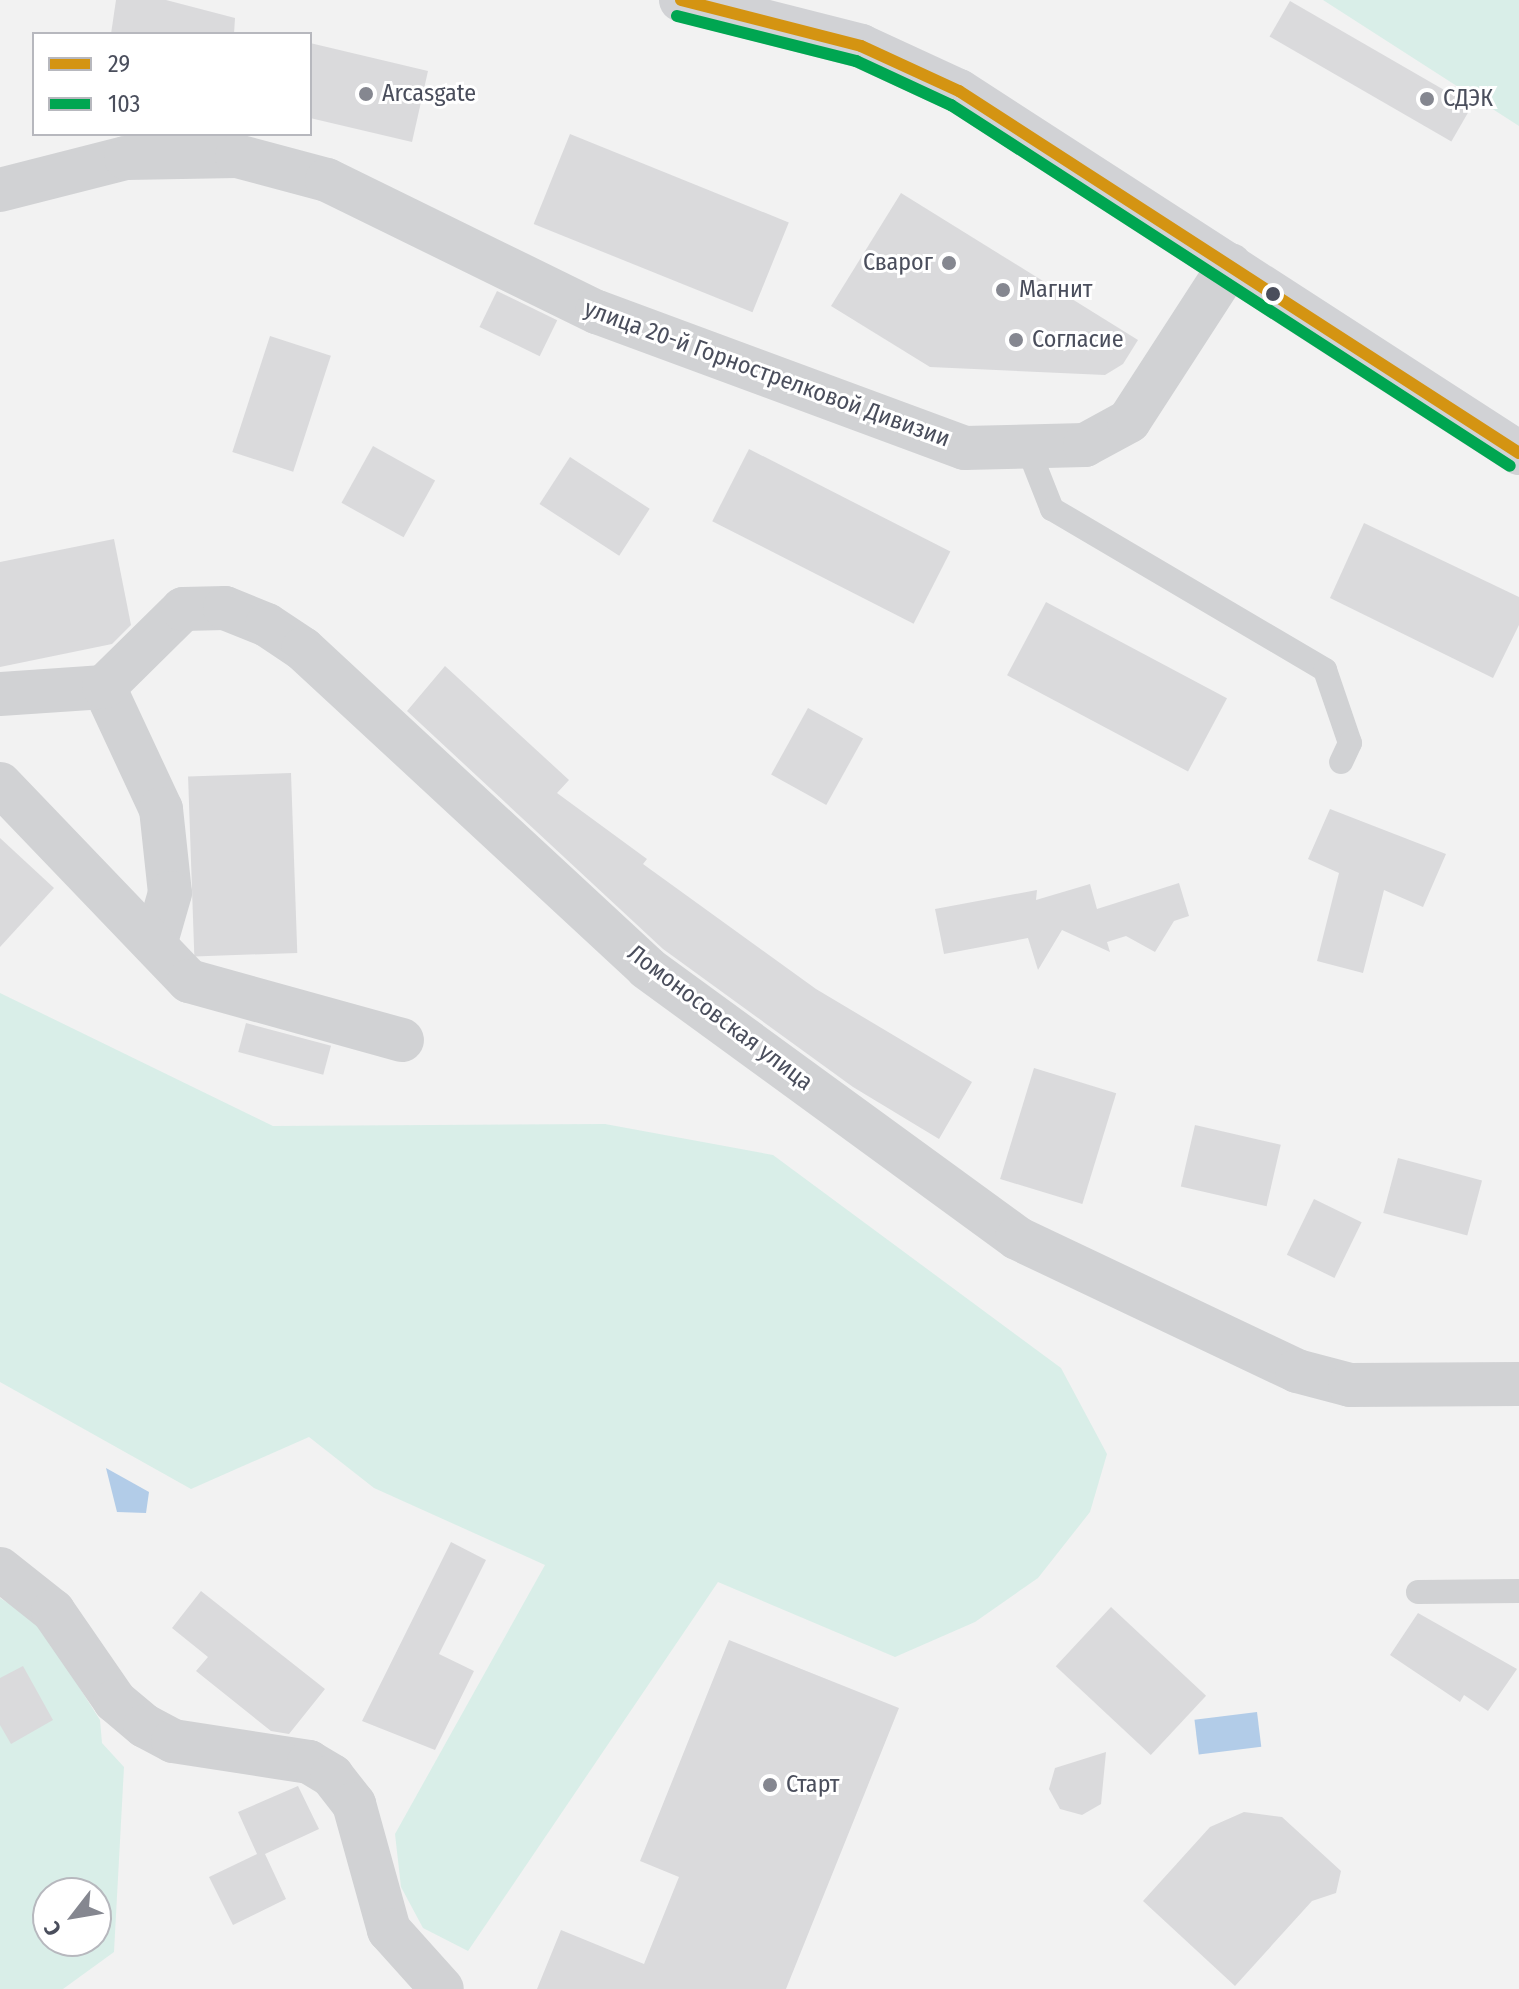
<!DOCTYPE html>
<html>
<head>
<meta charset="utf-8">
<style>
  body { margin:0 }
  #map { position:relative; width:1519px; height:1989px; overflow:hidden; background:#f2f2f2; font-family:"Fira Sans Condensed",sans-serif }
  div>[style] { position:absolute }
  .green>* { inset:0; background:#d9eee8 }
  .water>* { inset:0; background:#b2cce8; transform-origin:0 0 }
  .building>* { inset:0; background:#dadadc; transform-origin:0 0 }
  .service>* { height:24px; margin:-12px; padding:0 12px; transform-origin:12px; border-radius:12px; background:#d1d2d4 }
  .minor>* { height:44px; margin:-22px; padding:0 22px; transform-origin:22px; border-radius:22px; background:#d1d2d4 }
  .secondary>* { height:44px; margin:-22px; padding:0 22px; transform-origin:22px; border-radius:22px; background:#d1d2d5 }
  .bus-1>* { height:12px; margin:-6px; padding:0 6px; transform-origin:6px; border-radius:6px; background:#d49412 }
  .bus-2>* { height:12px; margin:-6px; padding:0 6px; transform-origin:6px; border-radius:6px; background:#00a651 }
  .dots>* { width:22px; height:22px; translate:-50% -50%; box-sizing:border-box; border:4px solid #fff; border-radius:50% }
  span { translate:-50% -50%; white-space:nowrap; text-align:center; line-height:1.15; -webkit-text-stroke:6px #fff; paint-order:stroke }
  .poi-label { font-size:24px; color:#4a4e5c }
  .left { translate:0 -50%; text-align:left }
  .right { translate:-100% -50%; text-align:right }
  .street-label { font-size:24px; color:#4a4e5c }
  .legend { position:absolute; left:32px; top:32px; width:280px; height:104px; box-sizing:border-box; background:#fff; border:2px solid #b7b8be; margin:0; padding:10px 14px; list-style:none; font-size:24px; color:#4a4e5c }
  .legend li { display:flex; align-items:center; gap:16px; height:40px }
  .legend b { width:40px; border:2px solid #b7b8be }
  .north { position:absolute; left:32px; top:1877px; width:80px; height:80px; box-sizing:border-box; background:#fff; border:2px solid #b7b8be; border-radius:50%; rotate:239deg; font-size:22px; font-weight:700; line-height:32px; text-align:center; color:#4a4e5c }
  .north::after { content:''; display:block; margin:auto; width:28px; height:36px; background:#858790; clip-path:polygon(50% 0,100% 100%,50% 72%,0 100%) }
</style>
</head>
<body>
<div id="map">
  <div class="green">
    <div style="clip-path:polygon(1323px 0,1519px 0,1519px 126px)"></div>
    <div style="clip-path:polygon(0 993px,273px 1126px,605px 1124px,773px 1155px,1061px 1368px,1107px 1454px,1090px 1512px,1038px 1578px,975px 1622px,895px 1657px,718px 1582px,468px 1951px,423px 1928px,401px 1887px,395px 1834px,545px 1565px,374px 1488px,309px 1437px,191px 1489px,0 1382px)"></div>
    <div style="clip-path:polygon(evenodd,0 1598px,37px 1621px,100px 1720px,102px 1743px,124px 1767px,114px 1952px,63px 1989px,0 1989px,0 1598px,48px 1893px,96px 1893px,96px 1941px,48px 1941px,48px 1893px)"></div>
  </div>
  <div class="water">
    <div style="clip-path:polygon(106px 1468px,149px 1492px,146px 1513px,117px 1512px)"></div>
    <div style="left:1257px;top:1712px;width:35px;height:63px;rotate:83deg"></div>
  </div>
  <div class="building">
    <div style="clip-path:polygon(116px 0,166px 0,235px 18px,234px 34px,111px 34px)"></div>
    <div style="left:1290px;top:1px;width:210px;height:41px;rotate:30deg"></div>
    <div style="clip-path:polygon(310px 43px,428px 71px,412px 142px,310px 118px)"></div>
    <div style="left:570px;top:134px;width:236px;height:97px;rotate:22deg"></div>
    <div style="clip-path:polygon(901px 193px,1138px 340px,1123px 364px,1105px 375px,930px 367px,831px 306px)"></div>
    <div style="left:497px;top:291px;width:67px;height:40px;rotate:26deg"></div>
    <div style="left:270px;top:336px;width:64px;height:122px;rotate:18deg"></div>
    <div style="left:373px;top:446px;width:71px;height:65px;rotate:29deg"></div>
    <div style="left:749px;top:449px;width:226px;height:81px;rotate:27deg"></div>
    <div style="left:570px;top:457px;width:95px;height:56px;rotate:33deg"></div>
    <div style="clip-path:polygon(1364px 523px,1519px 597px,1519px 625px,1493px 678px,1330px 598px)"></div>
    <div style="clip-path:polygon(114px 539px,131px 625px,112px 644px,0 667px,0 562px)"></div>
    <div style="left:1046px;top:602px;width:205px;height:83px;rotate:28deg"></div>
    <div style="clip-path:polygon(445px 666px,569px 780px,557px 793px,647px 859px,643px 864px,816px 989px,972px 1082px,939px 1139px,853px 1087px,663px 949px,407px 711px)"></div>
    <div style="left:808px;top:708px;width:63px;height:76px;rotate:29deg"></div>
    <div style="left:291px;top:773px;width:180px;height:103px;rotate:88deg"></div>
    <div style="clip-path:polygon(1330px 809px,1446px 854px,1423px 907px,1384px 890px,1363px 973px,1317px 961px,1339px 873px,1308px 859px)"></div>
    <div style="clip-path:polygon(0 838px,54px 888px,0 947px)"></div>
    <div style="clip-path:polygon(1179px 883px,1189px 916px,1174px 921px,1155px 952px,1126px 936px,1107px 942px,1110px 952px,1062px 930px,1038px 970px,1028px 938px,944px 954px,935px 909px,1037px 890px,1036px 900px,1090px 884px,1097px 909px)"></div>
    <div style="left:246px;top:1023px;width:88px;height:30px;rotate:15deg"></div>
    <div style="left:1034px;top:1068px;width:86px;height:116px;rotate:17deg"></div>
    <div style="left:1195px;top:1125px;width:88px;height:63px;rotate:13deg"></div>
    <div style="left:1398px;top:1158px;width:87px;height:57px;rotate:15deg"></div>
    <div style="left:1314px;top:1199px;width:53px;height:62px;rotate:26deg"></div>
    <div style="clip-path:polygon(451px 1542px,486px 1560px,439px 1654px,474px 1671px,435px 1750px,362px 1721px)"></div>
    <div style="clip-path:polygon(201px 1591px,325px 1689px,289px 1734px,271px 1731px,196px 1671px,208px 1657px,172px 1628px)"></div>
    <div style="left:1111px;top:1607px;width:130px;height:81px;rotate:43deg"></div>
    <div style="clip-path:polygon(1418px 1613px,1517px 1669px,1488px 1711px,1464px 1695px,1460px 1702px,1390px 1655px)"></div>
    <div style="clip-path:polygon(729px 1640px,899px 1708px,786px 1989px,537px 1989px,561px 1930px,644px 1964px,679px 1877px,640px 1861px)"></div>
    <div style="clip-path:polygon(23px 1666px,53px 1720px,11px 1744px,0 1725px,0 1678px)"></div>
    <div style="clip-path:polygon(1106px 1752px,1101px 1804px,1082px 1815px,1060px 1809px,1049px 1789px,1055px 1768px)"></div>
    <div style="clip-path:polygon(298px 1786px,319px 1829px,265px 1854px,286px 1899px,233px 1925px,209px 1877px,257px 1854px,238px 1812px)"></div>
    <div style="clip-path:polygon(1244px 1812px,1282px 1817px,1341px 1871px,1336px 1893px,1312px 1901px,1235px 1986px,1143px 1901px,1210px 1827px)"></div>
  </div>
  <div class="service">
    <div style="left:1027px;top:446px;width:68px;rotate:68.4deg"></div>
    <div style="left:1052px;top:509px;width:317px;rotate:30.5deg"></div>
    <div style="left:1325px;top:670px;width:77px;rotate:71.1deg"></div>
    <div style="left:1350px;top:743px;width:21px;rotate:115deg"></div>
    <div style="left:1418px;top:1592px;width:101px;rotate:-0.6deg"></div>
  </div>
  <div class="minor">
    <div style="left:0;top:190px;width:130px;rotate:-14.3deg"></div>
    <div style="left:126px;top:158px;width:111px;rotate:-1deg"></div>
    <div style="left:237px;top:156px;width:93px;rotate:14.9deg"></div>
    <div style="left:327px;top:180px;width:301px;rotate:26.1deg"></div>
    <div style="left:597px;top:312px;width:392px;rotate:20.3deg"></div>
    <div style="left:965px;top:448px;width:120px;rotate:-1.4deg"></div>
    <div style="left:1085px;top:445px;width:50px;rotate:-28.6deg"></div>
    <div style="left:1129px;top:421px;width:186px;rotate:-57.1deg"></div>
    <div style="left:104px;top:687px;width:135px;rotate:65deg"></div>
    <div style="left:161px;top:809px;width:84px;rotate:83.9deg"></div>
    <div style="left:170px;top:893px;width:54px;rotate:106.1deg"></div>
    <div style="left:0;top:694px;width:104px;rotate:-3.9deg"></div>
    <div style="left:104px;top:687px;width:111px;rotate:-44.6deg"></div>
    <div style="left:183px;top:609px;width:42px;rotate:-1.4deg"></div>
    <div style="left:225px;top:608px;width:45px;rotate:22deg"></div>
    <div style="left:267px;top:625px;width:43px;rotate:33.7deg"></div>
    <div style="left:303px;top:649px;width:469px;rotate:42.8deg"></div>
    <div style="left:647px;top:968px;width:458px;rotate:36.1deg"></div>
    <div style="left:1017px;top:1238px;width:310px;rotate:25.4deg"></div>
    <div style="left:1297px;top:1371px;width:55px;rotate:14.8deg"></div>
    <div style="left:1350px;top:1385px;width:169px;rotate:-0.3deg"></div>
    <div style="left:0;top:784px;width:273px;rotate:46.2deg"></div>
    <div style="left:189px;top:981px;width:221px;rotate:15.5deg"></div>
    <div style="left:0;top:1569px;width:68px;rotate:38.4deg"></div>
    <div style="left:53px;top:1611px;width:109px;rotate:55.4deg"></div>
    <div style="left:115px;top:1701px;width:39px;rotate:40deg"></div>
    <div style="left:145px;top:1726px;width:32px;rotate:28deg"></div>
    <div style="left:173px;top:1741px;width:138px;rotate:8.8deg"></div>
    <div style="left:309px;top:1762px;width:27px;rotate:31deg"></div>
    <div style="left:332px;top:1776px;width:36px;rotate:52deg"></div>
    <div style="left:354px;top:1804px;width:131px;rotate:74.5deg"></div>
    <div style="left:389px;top:1930px;width:79px;rotate:48.1deg"></div>
  </div>
  <div class="secondary">
    <div style="left:681px;top:0;width:186px;rotate:14.3deg"></div>
    <div style="left:861px;top:46px;width:108px;rotate:24.7deg"></div>
    <div style="left:959px;top:91px;width:667px;rotate:32.88deg"></div>
  </div>
  <div class="bus-1">
    <div style="left:681px;top:0;width:186px;rotate:14.3deg"></div>
    <div style="left:861px;top:46px;width:108px;rotate:24.7deg"></div>
    <div style="left:959px;top:91px;width:667px;rotate:32.88deg"></div>
  </div>
  <div class="bus-2">
    <div style="left:677px;top:16px;width:185px;rotate:14.1deg"></div>
    <div style="left:856px;top:61px;width:105px;rotate:24.9deg"></div>
    <div style="left:951px;top:105px;width:665px;rotate:32.85deg"></div>
  </div>
  <div class="dots">
    <div style="left:366px;top:94px;background:#858790"></div>
    <div style="left:1427px;top:99px;background:#858790"></div>
    <div style="left:949px;top:263px;background:#858790"></div>
    <div style="left:1003px;top:290px;background:#858790"></div>
    <div style="left:1273px;top:294px;background:#4a4e5c"></div>
    <div style="left:1016px;top:340px;background:#858790"></div>
    <div style="left:770px;top:1785px;background:#858790"></div>
  </div>
  <div class="poi-label">
    <span class="left" style="left:382px;top:94px">Arcasgate</span>
    <span class="left" style="left:1443px;top:99px">СДЭК</span>
    <span class="right" style="left:933px;top:263px">Сварог</span>
    <span class="left" style="left:1019px;top:290px">Магнит</span>
    <span class="left" style="left:1032px;top:340px">Согласие</span>
    <span class="left" style="left:786px;top:1785px">Старт</span>
  </div>
  <div class="street-label">
    <span style="left:767px;top:374px;rotate:20deg">улица 20-й Горнострелковой Дивизии</span>
    <span style="left:720px;top:1018px;rotate:37deg">Ломоносовская улица</span>
  </div>
  <ul class="legend">
  <li><b style="height:10px;background:#d49412"></b>29</li>
  <li><b style="height:10px;background:#00a651"></b>103</li>
  </ul>
  <div class="north">С</div>
</div>
</body>
</html>
